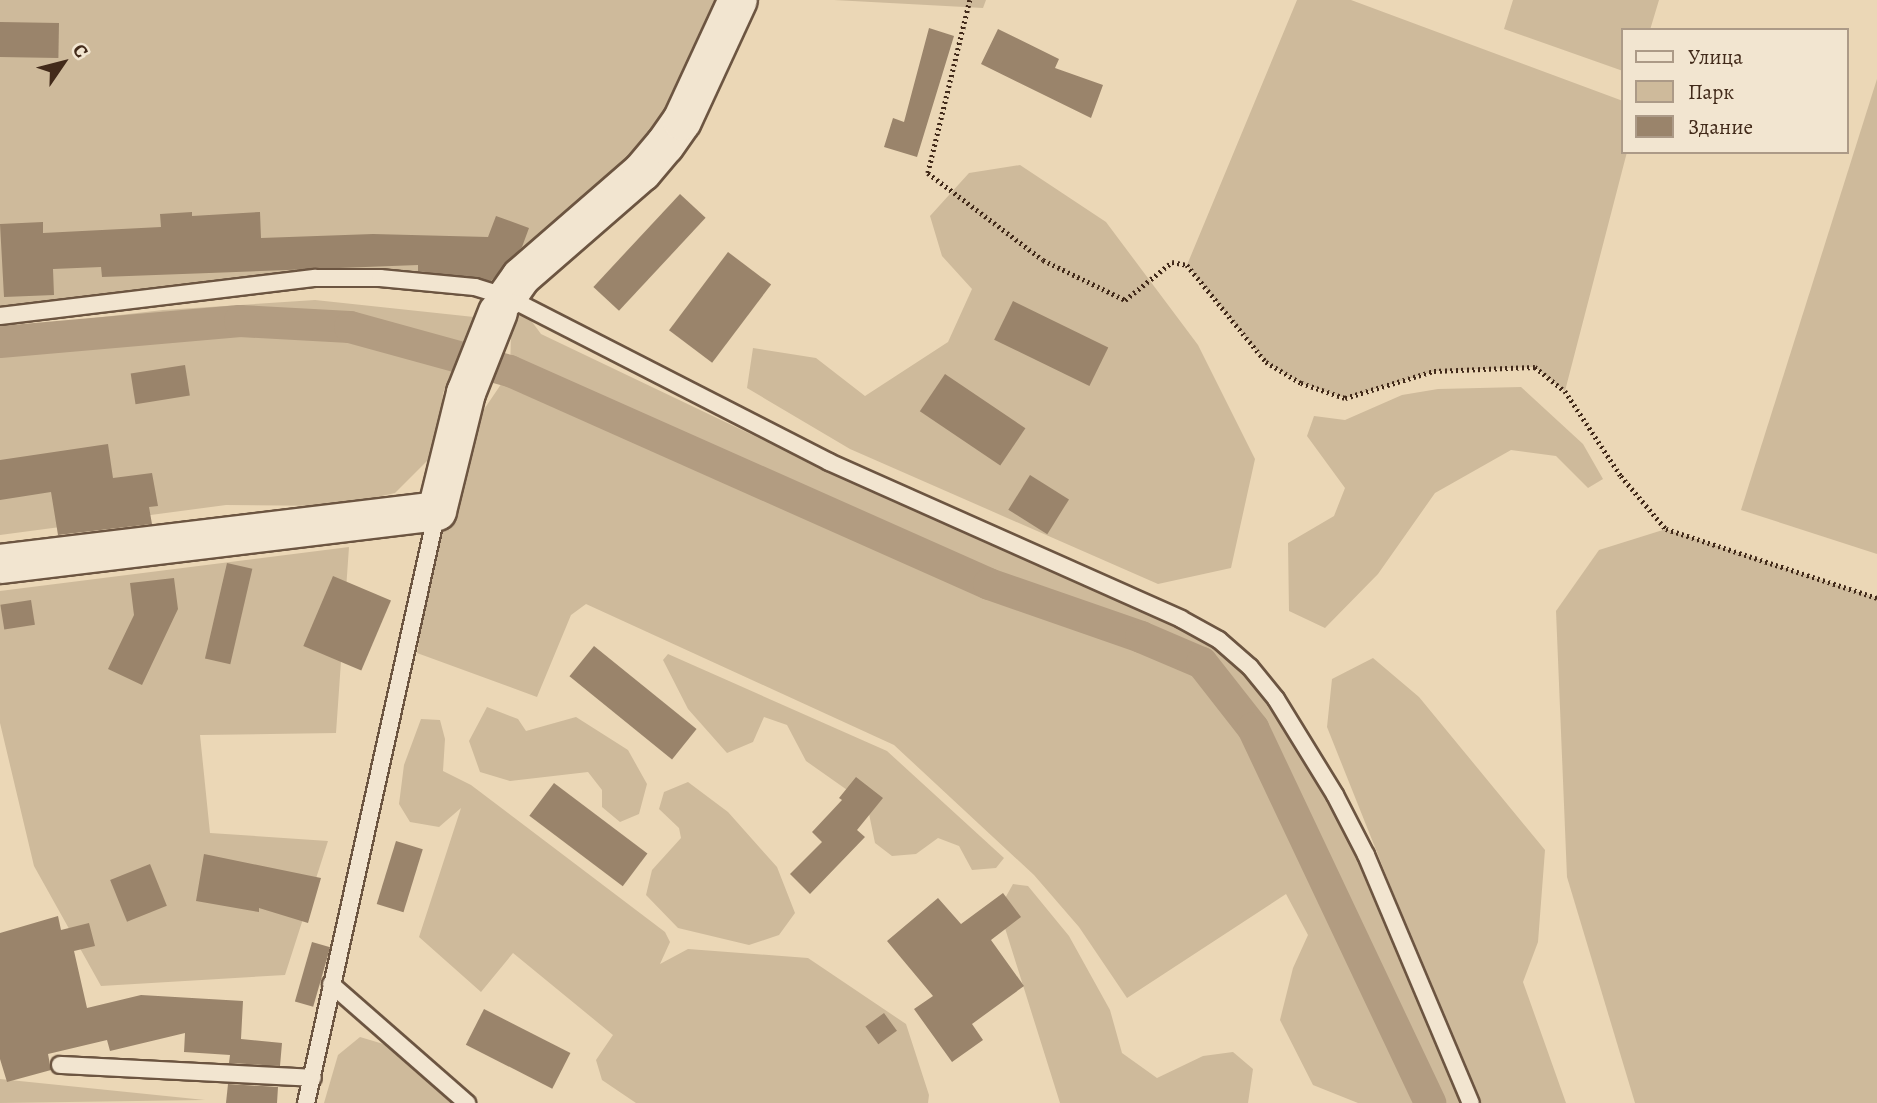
<!DOCTYPE html>
<html>
<head>
<meta charset="utf-8">
<style>
  body { margin:0 }
  #map { position:relative; width:1877px; height:1103px; overflow:hidden; background:#ebd7b6; font-family:Alegreya,serif }
  div>[style] { position:absolute }
  .green>* { inset:0; background:#ceba9b }
  .canal>* { height:32px; margin:-16px; padding:0 16px; transform-origin:16px; border-radius:16px; background:#b29c81 }
  .building>* { inset:0; background:#9a846b; transform-origin:0 0 }
  .path>* { height:4.5px; margin-top:-2.25px; transform-origin:0; background:repeating-linear-gradient(90deg,#422a1a 0 2px,transparent 0 5.5px) }
  .roads { filter:drop-shadow(2px 0 #6c5541) drop-shadow(-2px 0 #6c5541) drop-shadow(0 2px #6c5541) drop-shadow(0 -2px #6c5541) }
  .lane>* { height:16px; margin:-8px; padding:0 8px; transform-origin:8px; border-radius:8px; background:#f2e5d0 }
  .secondary>* { height:38px; margin:-19px; padding:0 19px; transform-origin:19px; border-radius:19px; background:#f2e5d0 }
  span { translate:-50% -50%; white-space:nowrap; text-align:center; line-height:1.15; -webkit-text-stroke:5px #f2e5d0; paint-order:stroke }
  .legend { position:absolute; left:1621px; top:28px; width:228px; height:126px; box-sizing:border-box; background:#f2e5d0; border:2px solid #ac9a87; margin:0; padding:9px 12px; list-style:none; font-size:21px; color:#422a1a }
  .legend li { display:flex; align-items:center; gap:14px; height:35px }
  .legend b { width:35px; border:2px solid #ac9a87 }
  .north { position:absolute; left:28px; top:28px; width:70px; height:70px; -webkit-text-stroke:5px #f2e5d0; paint-order:stroke; rotate:55deg; font-size:19px; font-weight:700; line-height:28px; text-align:center; color:#422a1a }
  .north::after { content:''; display:block; margin:auto; width:24px; height:32px; background:#422a1a; clip-path:polygon(50% 0,100% 100%,50% 72%,0 100%) }
</style>
</head>
<body>
<div id="map">
  <div class="green">
    <div style="clip-path:polygon(0 0,746px 0,676px 140px,513px 296px,541px 334px,830px 472px,1193px 621px,1257px 671px,1361px 854px,1465px 1103px,1358px 1103px,1313px 1085px,1280px 1020px,1293px 968px,1308px 935px,1286px 894px,1127px 998px,1079px 927px,1034px 875px,894px 745px,586px 604px,571px 615px,537px 697px,417px 653px,449px 461px,510px 371px,512px 296px,255px 281px,0 312px)"></div>
    <div style="clip-path:polygon(834px 0,986px 0,983px 8px)"></div>
    <div style="clip-path:polygon(1297px 0,1351px 0,1623px 101px,1623px 152px,1627px 152px,1565px 391px,1535px 367px,1435px 371px,1345px 398px,1301px 383px,1266px 362px,1187px 265px)"></div>
    <div style="clip-path:polygon(1513px 0,1659px 0,1650px 30px,1623px 30px,1623px 71px,1504px 29px)"></div>
    <div style="clip-path:polygon(1877px 79px,1877px 554px,1741px 510px)"></div>
    <div style="clip-path:polygon(1020px 165px,1106px 222px,1198px 345px,1255px 459px,1231px 568px,1158px 584px,850px 449px,747px 388px,753px 348px,816px 358px,865px 396px,948px 342px,972px 289px,942px 256px,930px 216px,969px 173px)"></div>
    <div style="clip-path:polygon(315px 300px,474px 317px,443px 393px,438px 450px,395px 493px,337px 506px,226px 505px,0 535px,0 329px,163px 310px)"></div>
    <div style="clip-path:polygon(1521px 387px,1583px 444px,1603px 479px,1588px 488px,1556px 456px,1511px 450px,1435px 493px,1378px 574px,1325px 628px,1289px 611px,1288px 543px,1334px 516px,1345px 488px,1307px 436px,1314px 416px,1345px 420px,1402px 395px,1438px 389px)"></div>
    <div style="clip-path:polygon(1666px 529px,1877px 598px,1877px 1103px,1635px 1103px,1567px 877px,1556px 611px,1599px 550px)"></div>
    <div style="clip-path:polygon(349px 547px,336px 733px,200px 735px,210px 833px,328px 841px,285px 975px,101px 986px,34px 866px,0 723px,0 591px)"></div>
    <div style="clip-path:polygon(668px 654px,887px 751px,1004px 858px,996px 868px,972px 870px,959px 846px,938px 838px,916px 854px,892px 856px,875px 843px,867px 804px,806px 761px,787px 725px,764px 717px,753px 742px,727px 753px,688px 709px,663px 660px)"></div>
    <div style="clip-path:polygon(1373px 658px,1419px 697px,1545px 850px,1538px 942px,1523px 982px,1566px 1103px,1477px 1103px,1327px 727px,1332px 679px)"></div>
    <div style="clip-path:polygon(487px 707px,518px 719px,526px 731px,576px 717px,628px 750px,647px 784px,639px 814px,620px 822px,602px 807px,602px 790px,588px 772px,510px 781px,480px 772px,469px 741px)"></div>
    <div style="clip-path:polygon(421px 719px,440px 720px,445px 739px,443px 771px,471px 785px,665px 932px,670px 942px,660px 964px,688px 949px,808px 958px,906px 1024px,929px 1095px,928px 1103px,636px 1103px,602px 1080px,596px 1060px,613px 1035px,513px 953px,481px 992px,419px 937px,461px 808px,439px 827px,410px 822px,399px 804px,404px 765px)"></div>
    <div style="clip-path:polygon(688px 782px,728px 812px,777px 867px,795px 913px,779px 935px,749px 945px,678px 928px,646px 895px,652px 870px,681px 838px,679px 828px,659px 809px,664px 792px)"></div>
    <div style="clip-path:polygon(1013px 884px,1028px 886px,1069px 936px,1110px 1010px,1122px 1053px,1157px 1078px,1203px 1056px,1233px 1052px,1253px 1069px,1248px 1103px,1060px 1103px,999px 909px)"></div>
    <div style="clip-path:polygon(360px 1037px,390px 1046px,455px 1103px,324px 1103px,338px 1055px)"></div>
    <div style="clip-path:polygon(0 1079px,205px 1100px,0 1103px)"></div>
  </div>
  <div class="canal">
    <div style="left:0;top:342px;width:241px;rotate:-5deg"></div>
    <div style="left:240px;top:321px;width:110px;rotate:3.1deg"></div>
    <div style="left:350px;top:327px;width:166px;rotate:15.4deg"></div>
    <div style="left:510px;top:371px;width:524px;rotate:23.97deg"></div>
    <div style="left:989px;top:584px;width:161px;rotate:19.2deg"></div>
    <div style="left:1141px;top:637px;width:66px;rotate:23.1deg"></div>
    <div style="left:1202px;top:663px;width:83px;rotate:51.9deg"></div>
    <div style="left:1253px;top:728px;width:415px;rotate:64.7deg"></div>
  </div>
  <div class="building">
    <div style="left:0;top:22px;width:59px;height:35px;rotate:1deg"></div>
    <div style="clip-path:polygon(929px 28px,954px 36px,917px 157px,884px 147px,893px 118px,904px 122px)"></div>
    <div style="clip-path:polygon(998px 29px,1059px 59px,1055px 68px,1103px 85px,1091px 118px,981px 64px)"></div>
    <div style="left:680px;top:194px;width:35px;height:127px;rotate:43deg"></div>
    <div style="clip-path:polygon(192px 212px,192px 216px,260px 212px,261px 238px,373px 234px,488px 237px,496px 216px,529px 228px,522px 247px,491px 281px,418px 271px,418px 265px,102px 277px,101px 267px,53px 269px,54px 295px,4px 297px,0 224px,43px 222px,43px 233px,161px 227px,160px 214px)"></div>
    <div style="left:728px;top:252px;width:54px;height:98px;rotate:37deg"></div>
    <div style="left:1013px;top:301px;width:106px;height:43px;rotate:26deg"></div>
    <div style="left:185px;top:365px;width:31px;height:55px;rotate:81deg"></div>
    <div style="left:945px;top:374px;width:97px;height:45px;rotate:34deg"></div>
    <div style="clip-path:polygon(108px 444px,113px 478px,152px 473px,158px 506px,149px 507px,152px 524px,58px 535px,51px 492px,0 500px,0 460px)"></div>
    <div style="left:1030px;top:475px;width:46px;height:41px;rotate:32deg"></div>
    <div style="left:227px;top:563px;width:26px;height:98px;rotate:13deg"></div>
    <div style="left:333px;top:576px;width:63px;height:76px;rotate:23deg"></div>
    <div style="clip-path:polygon(174px 578px,178px 609px,142px 685px,108px 669px,134px 615px,130px 583px)"></div>
    <div style="left:31px;top:600px;width:25px;height:31px;rotate:81deg"></div>
    <div style="left:594px;top:646px;width:132px;height:39px;rotate:39deg"></div>
    <div style="clip-path:polygon(856px 777px,883px 798px,857px 830px,865px 837px,810px 894px,790px 874px,822px 842px,812px 832px,842px 800px,839px 798px)"></div>
    <div style="left:554px;top:783px;width:117px;height:41px;rotate:37deg"></div>
    <div style="left:396px;top:841px;width:28px;height:66px;rotate:17deg"></div>
    <div style="clip-path:polygon(204px 854px,321px 878px,308px 923px,259px 908px,259px 912px,196px 901px)"></div>
    <div style="left:150px;top:864px;width:45px;height:43px;rotate:68deg"></div>
    <div style="clip-path:polygon(1003px 893px,1021px 917px,991px 940px,1024px 986px,972px 1024px,983px 1040px,952px 1062px,914px 1009px,933px 996px,887px 941px,938px 898px,961px 924px)"></div>
    <div style="clip-path:polygon(58px 916px,61px 930px,89px 923px,95px 946px,74px 951px,87px 1008px,141px 995px,243px 1001px,241px 1039px,282px 1043px,280px 1066px,229px 1063px,230px 1055px,184px 1052px,185px 1033px,110px 1051px,107px 1040px,48px 1054px,51px 1070px,7px 1082px,0 1059px,0 933px)"></div>
    <div style="left:312px;top:942px;width:19px;height:62px;rotate:16deg"></div>
    <div style="left:484px;top:1009px;width:97px;height:40px;rotate:27deg"></div>
    <div style="left:884px;top:1013px;width:22px;height:23px;rotate:54deg"></div>
    <div style="clip-path:polygon(228px 1084px,278px 1087px,277px 1103px,226px 1103px)"></div>
  </div>
  <div class="path">
    <div style="left:970px;top:0;width:178px;rotate:103.6deg"></div>
    <div style="left:928px;top:173px;width:144px;rotate:37.1deg"></div>
    <div style="left:1043px;top:260px;width:91px;rotate:26deg"></div>
    <div style="left:1125px;top:300px;width:60px;rotate:-39deg"></div>
    <div style="left:1172px;top:262px;width:15px;rotate:11deg"></div>
    <div style="left:1187px;top:265px;width:125px;rotate:50.8deg"></div>
    <div style="left:1266px;top:362px;width:41px;rotate:31deg"></div>
    <div style="left:1301px;top:383px;width:46px;rotate:18.8deg"></div>
    <div style="left:1345px;top:398px;width:93px;rotate:-16.9deg"></div>
    <div style="left:1434px;top:371px;width:101px;rotate:-2.3deg"></div>
    <div style="left:1535px;top:367px;width:38px;rotate:39deg"></div>
    <div style="left:1565px;top:391px;width:102px;rotate:56.6deg"></div>
    <div style="left:1621px;top:476px;width:70px;rotate:49.7deg"></div>
    <div style="left:1666px;top:529px;width:222px;rotate:18.1deg"></div>
  </div>
  <div class="roads">
    <div class="lane">
      <div style="left:0;top:316px;width:318px;rotate:-6.9deg"></div>
      <div style="left:316px;top:278px;width:64px"></div>
      <div style="left:380px;top:278px;width:95px;rotate:5.4deg"></div>
      <div style="left:475px;top:287px;width:34px;rotate:17deg"></div>
      <div style="left:507px;top:297px;width:362px;rotate:27.1deg"></div>
      <div style="left:829px;top:462px;width:385px;rotate:24deg"></div>
      <div style="left:1181px;top:619px;width:43px;rotate:28.9deg"></div>
      <div style="left:1219px;top:640px;width:41px;rotate:41.1deg"></div>
      <div style="left:1250px;top:667px;width:41px;rotate:50.9deg"></div>
      <div style="left:1276px;top:699px;width:113px;rotate:58.4deg"></div>
      <div style="left:1335px;top:795px;width:68px;rotate:62.7deg"></div>
      <div style="left:1366px;top:855px;width:269px;rotate:67.1deg"></div>
      <div style="left:331px;top:984px;width:181px;rotate:41.2deg"></div>
      <div style="left:60px;top:1065px;width:253px;rotate:2.9deg"></div>
      <div style="left:306px;top:1103px;width:606px;rotate:-77.52deg"></div>
    </div>
    <div class="secondary">
      <div style="left:507px;top:297px;width:24px;rotate:-55deg"></div>
      <div style="left:521px;top:277px;width:160px;rotate:-41deg"></div>
      <div style="left:642px;top:172px;width:35px;rotate:-50deg"></div>
      <div style="left:665px;top:145px;width:29px;rotate:-55deg"></div>
      <div style="left:682px;top:121px;width:133px;rotate:-65.2deg"></div>
      <div style="left:0;top:564px;width:440px;rotate:-6.9deg"></div>
      <div style="left:437px;top:511px;width:122px;rotate:-76.2deg"></div>
      <div style="left:466px;top:393px;width:87px;rotate:-68.4deg"></div>
    </div>
  </div>
  <ul class="legend">
  <li><b style="height:9px;background:#f2e5d0"></b>Улица</li>
  <li><b style="height:19px;background:#ceba9b"></b>Парк</li>
  <li><b style="height:19px;background:#9a846b"></b>Здание</li>
  </ul>
  <div class="north">С</div>
</div>
</body>
</html>
